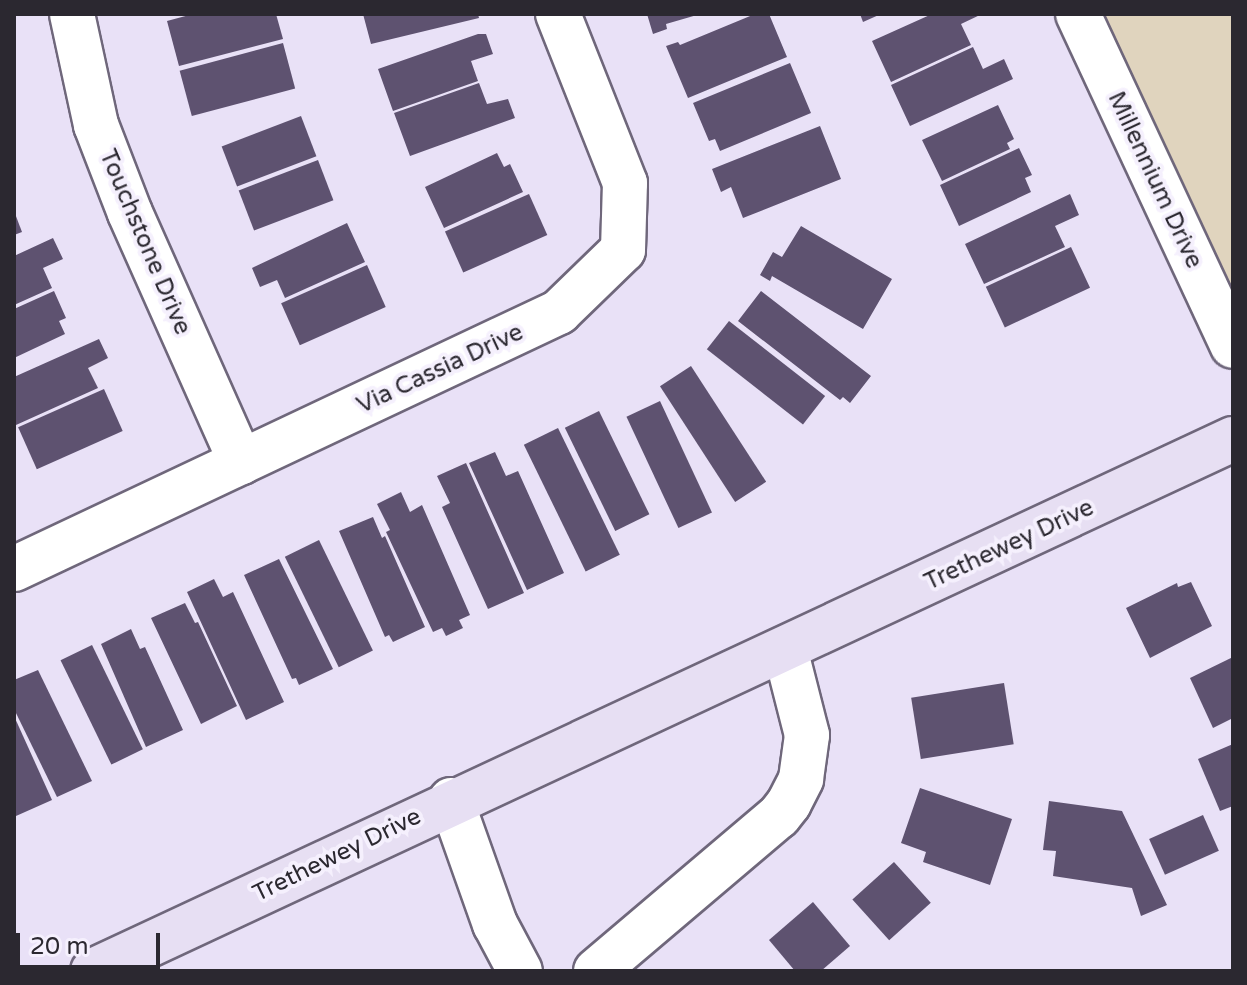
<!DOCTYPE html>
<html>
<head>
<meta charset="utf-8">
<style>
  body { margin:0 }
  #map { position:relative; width:1247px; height:985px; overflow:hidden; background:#e9e1f7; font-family:"Varela Round",sans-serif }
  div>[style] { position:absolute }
  .green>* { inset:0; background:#e0d4be }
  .building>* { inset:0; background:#5e5270; transform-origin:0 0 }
  .roads { filter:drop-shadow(2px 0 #6f677b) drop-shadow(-2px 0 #6f677b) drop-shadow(0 2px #6f677b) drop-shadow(0 -2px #6f677b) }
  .street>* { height:44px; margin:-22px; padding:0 22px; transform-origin:22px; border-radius:22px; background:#fff }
  .secondary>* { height:44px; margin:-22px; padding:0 22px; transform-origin:22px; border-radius:22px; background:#e7dff3 }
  span { translate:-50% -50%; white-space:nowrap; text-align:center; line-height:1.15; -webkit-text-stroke:8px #f5f0fd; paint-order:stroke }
  .street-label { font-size:24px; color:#2b2830 }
  .frame { position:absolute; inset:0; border:16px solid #2b2830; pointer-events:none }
  .scale { position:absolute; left:16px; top:933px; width:144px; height:36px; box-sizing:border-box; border:4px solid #2b2830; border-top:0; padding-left:10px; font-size:24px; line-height:28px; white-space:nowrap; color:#2b2830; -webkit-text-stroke:6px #f5f0fd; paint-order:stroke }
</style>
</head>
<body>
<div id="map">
  <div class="green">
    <div style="clip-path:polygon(1101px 14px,1233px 14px,1233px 302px)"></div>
  </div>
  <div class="building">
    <div style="clip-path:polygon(193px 14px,276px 14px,283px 39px,179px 66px,167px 21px)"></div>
    <div style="clip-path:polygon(363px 14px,478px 14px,479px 18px,371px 44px)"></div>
    <div style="clip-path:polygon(647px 14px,697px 14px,697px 15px,666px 24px,667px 29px,653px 34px)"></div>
    <div style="clip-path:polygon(755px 14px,769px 14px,787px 57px,688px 98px,666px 46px,678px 42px,680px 45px)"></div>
    <div style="clip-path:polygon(860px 14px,881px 14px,863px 22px)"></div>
    <div style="clip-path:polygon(932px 14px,982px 14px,961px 24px,971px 45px,891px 82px,872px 41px)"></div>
    <div style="clip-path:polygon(478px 34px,486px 34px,493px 54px,471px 61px,478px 81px,393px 111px,378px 69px)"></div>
    <div style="left:283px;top:43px;width:47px;height:107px;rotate:75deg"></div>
    <div style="clip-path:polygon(973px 47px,983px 69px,1004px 59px,1013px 79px,910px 126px,891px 85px)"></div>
    <div style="clip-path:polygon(790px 63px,811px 113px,720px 151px,715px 139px,709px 141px,693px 103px)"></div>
    <div style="clip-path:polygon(479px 83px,487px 104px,508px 99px,515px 118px,410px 156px,394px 113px)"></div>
    <div style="clip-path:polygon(998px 105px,1014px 139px,1007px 143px,1010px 149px,942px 181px,922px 140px)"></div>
    <div style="left:301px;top:116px;width:43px;height:85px;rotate:69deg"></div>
    <div style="clip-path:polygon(820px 126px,841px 179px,743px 218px,731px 187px,721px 192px,712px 169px)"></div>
    <div style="clip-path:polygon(1019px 148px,1032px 175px,1025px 178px,1031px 192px,959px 226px,940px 185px)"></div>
    <div style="clip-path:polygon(497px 153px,504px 167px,510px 164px,523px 192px,444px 228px,425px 187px)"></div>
    <div style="left:318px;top:160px;width:43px;height:85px;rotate:69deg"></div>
    <div style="left:529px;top:194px;width:45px;height:92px;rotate:66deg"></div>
    <div style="clip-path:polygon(1070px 194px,1079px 215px,1055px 226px,1065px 247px,984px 284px,965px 244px)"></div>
    <div style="clip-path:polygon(14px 211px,22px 232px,14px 235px)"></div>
    <div style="clip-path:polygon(347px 223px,365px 262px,285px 298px,277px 280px,260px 287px,252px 268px)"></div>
    <div style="clip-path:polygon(801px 226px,892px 279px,863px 329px,772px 276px,770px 281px,760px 275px,773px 252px,782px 257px)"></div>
    <div style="clip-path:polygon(53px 238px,63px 259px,43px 268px,52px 288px,14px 305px,14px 256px)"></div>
    <div style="left:1071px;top:247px;width:45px;height:94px;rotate:65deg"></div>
    <div style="left:367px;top:265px;width:46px;height:94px;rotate:66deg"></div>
    <div style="clip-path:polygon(54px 291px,66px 318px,59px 321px,65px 334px,14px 358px,14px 309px)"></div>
    <div style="clip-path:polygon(761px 291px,871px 376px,850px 403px,843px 397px,840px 400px,738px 321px)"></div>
    <div style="left:729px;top:321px;width:122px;height:36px;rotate:38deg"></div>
    <div style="clip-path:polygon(99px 339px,108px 358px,88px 368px,98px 388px,16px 425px,14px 377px)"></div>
    <div style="left:691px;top:366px;width:138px;height:37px;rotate:57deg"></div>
    <div style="left:104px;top:389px;width:46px;height:94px;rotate:66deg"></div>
    <div style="left:660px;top:401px;width:123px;height:37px;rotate:65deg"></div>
    <div style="left:599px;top:411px;width:115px;height:38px;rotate:64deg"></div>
    <div style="left:558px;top:428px;width:141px;height:38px;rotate:64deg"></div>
    <div style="clip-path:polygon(495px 452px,506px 476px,518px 471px,564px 573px,527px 590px,469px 463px)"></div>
    <div style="clip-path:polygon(466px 463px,524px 593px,488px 609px,442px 507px,450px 503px,437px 476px)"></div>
    <div style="clip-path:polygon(401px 492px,410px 512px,422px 505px,470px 615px,459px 620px,463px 628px,446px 636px,442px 628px,433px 632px,386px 532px,390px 530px,377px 504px)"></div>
    <div style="clip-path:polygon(373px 517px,382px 538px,385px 536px,425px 627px,393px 642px,389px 635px,385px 637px,339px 531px)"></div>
    <div style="left:319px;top:540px;width:123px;height:38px;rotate:64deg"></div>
    <div style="clip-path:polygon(279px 559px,333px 669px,299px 685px,296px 678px,292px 679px,244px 575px)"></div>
    <div style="clip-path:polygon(214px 579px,223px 597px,233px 592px,284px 702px,246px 720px,187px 592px)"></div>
    <div style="clip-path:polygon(1191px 582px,1212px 626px,1150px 658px,1126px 608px,1177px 583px,1178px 587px)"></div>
    <div style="clip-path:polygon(185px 603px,195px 623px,198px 622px,237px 706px,201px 724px,151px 618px)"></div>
    <div style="clip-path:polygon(131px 629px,140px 649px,145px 647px,183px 730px,146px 747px,101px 644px)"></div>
    <div style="left:92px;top:645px;width:116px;height:35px;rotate:64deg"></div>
    <div style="clip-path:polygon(1233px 657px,1233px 718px,1213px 728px,1190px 678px)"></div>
    <div style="clip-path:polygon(38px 670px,92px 781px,57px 797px,14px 709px,14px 680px)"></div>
    <div style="left:1004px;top:683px;width:62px;height:94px;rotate:81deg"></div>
    <div style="clip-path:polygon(14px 716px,52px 800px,16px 816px,14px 812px)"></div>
    <div style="clip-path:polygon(1233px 744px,1233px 806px,1220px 811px,1198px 759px)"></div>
    <div style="clip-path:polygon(920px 788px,1012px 819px,990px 885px,923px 862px,926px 852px,901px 843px)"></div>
    <div style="clip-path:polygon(1049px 801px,1122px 811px,1167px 905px,1141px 916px,1132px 888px,1053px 876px,1056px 851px,1043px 850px)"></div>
    <div style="left:1203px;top:815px;width:39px;height:59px;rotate:66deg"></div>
    <div style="left:894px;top:862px;width:55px;height:56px;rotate:48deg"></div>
    <div style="clip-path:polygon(813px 902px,850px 946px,821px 971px,795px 971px,769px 940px)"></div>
  </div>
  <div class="roads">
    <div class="street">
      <div style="left:72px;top:14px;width:114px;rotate:77.8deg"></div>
      <div style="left:96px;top:125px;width:94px;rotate:68.9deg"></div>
      <div style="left:130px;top:213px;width:273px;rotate:66deg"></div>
      <div style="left:1078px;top:14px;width:366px;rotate:65deg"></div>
      <div style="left:14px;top:569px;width:603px;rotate:-25.25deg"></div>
      <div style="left:559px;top:312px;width:89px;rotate:-44.1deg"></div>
      <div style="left:623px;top:250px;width:67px;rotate:-88.3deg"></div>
      <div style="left:625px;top:183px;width:182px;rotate:-111.6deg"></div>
      <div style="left:451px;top:800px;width:132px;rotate:70.5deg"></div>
      <div style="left:495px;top:924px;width:53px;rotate:62deg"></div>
      <div style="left:596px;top:971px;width:240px;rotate:-40.3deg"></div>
      <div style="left:779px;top:816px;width:16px;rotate:-52deg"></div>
      <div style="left:789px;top:803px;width:27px;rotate:-63deg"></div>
      <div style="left:801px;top:779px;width:44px;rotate:-82.2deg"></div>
      <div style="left:807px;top:735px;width:89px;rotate:-104.3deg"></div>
    </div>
    <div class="secondary">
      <div style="left:93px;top:971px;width:1258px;rotate:-25.02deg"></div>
    </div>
  </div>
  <div class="street-label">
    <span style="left:1155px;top:180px;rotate:65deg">Millennium Drive</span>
    <span style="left:145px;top:242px;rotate:67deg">Touchstone Drive</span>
    <span style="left:440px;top:369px;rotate:-25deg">Via Cassia Drive</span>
    <span style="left:1009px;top:545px;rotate:-25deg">Trethewey Drive</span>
    <span style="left:337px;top:855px;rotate:-26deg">Trethewey Drive</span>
  </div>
  <div class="frame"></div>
  <div class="scale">20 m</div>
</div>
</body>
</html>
